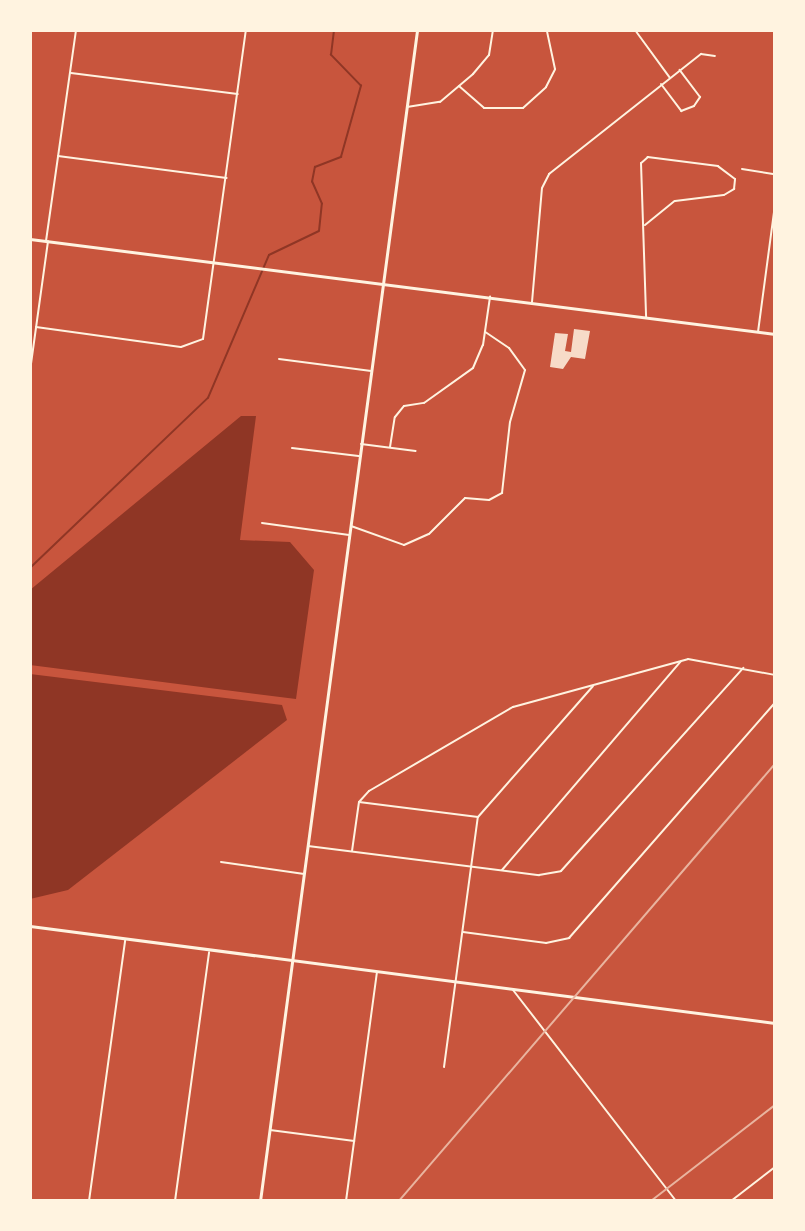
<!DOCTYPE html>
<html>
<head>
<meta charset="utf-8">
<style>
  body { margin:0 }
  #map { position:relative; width:805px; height:1231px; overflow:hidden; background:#c8553d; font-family:Mulish,sans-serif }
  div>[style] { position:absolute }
  .water>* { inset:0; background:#8f3625 }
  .stream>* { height:1.5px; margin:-0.75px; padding:0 0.75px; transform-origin:0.75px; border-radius:0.75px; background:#8f3625 }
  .building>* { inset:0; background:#f7dbc8 }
  .minor>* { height:2px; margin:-1px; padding:0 1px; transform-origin:1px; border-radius:1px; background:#fff3e0 }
  .tertiary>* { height:3px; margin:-1.5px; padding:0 1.5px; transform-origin:1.5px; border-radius:1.5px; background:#fff3e0 }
  .rail>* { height:1.5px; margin:-0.75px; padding:0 0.75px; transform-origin:0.75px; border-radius:0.75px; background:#e9b49f }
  span { translate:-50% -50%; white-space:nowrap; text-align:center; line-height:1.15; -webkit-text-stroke:4.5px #fff3e0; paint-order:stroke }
  .frame { position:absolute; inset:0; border:32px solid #fff3e0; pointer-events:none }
</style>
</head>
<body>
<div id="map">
  <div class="water">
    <div style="clip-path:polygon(241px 416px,256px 416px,240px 540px,290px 542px,314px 570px,296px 699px,30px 665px,30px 590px)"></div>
    <div style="clip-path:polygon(30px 674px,282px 705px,287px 720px,68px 890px,30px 899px)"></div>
  </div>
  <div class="stream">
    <div style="left:30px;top:568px;width:246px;rotate:-43.7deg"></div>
    <div style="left:208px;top:398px;width:155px;rotate:-66.9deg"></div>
    <div style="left:269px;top:255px;width:55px;rotate:-25.6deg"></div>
    <div style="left:319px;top:231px;width:27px;rotate:-84deg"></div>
    <div style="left:322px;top:204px;width:24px;rotate:-114deg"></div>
    <div style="left:312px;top:182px;width:15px;rotate:-79deg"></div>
    <div style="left:315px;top:167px;width:28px;rotate:-21deg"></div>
    <div style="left:341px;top:157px;width:74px;rotate:-74.3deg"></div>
    <div style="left:361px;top:86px;width:43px;rotate:-134.1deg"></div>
    <div style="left:331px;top:55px;width:25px;rotate:-83deg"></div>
  </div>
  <div class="building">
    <div style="clip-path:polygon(574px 329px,590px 331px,585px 359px,571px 357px,563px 369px,550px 367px,555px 333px,568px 334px,565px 351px,571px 352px)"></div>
  </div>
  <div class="minor">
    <div style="left:635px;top:30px;width:59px;rotate:53.9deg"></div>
    <div style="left:71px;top:73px;width:168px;rotate:7.2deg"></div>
    <div style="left:661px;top:84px;width:34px;rotate:53deg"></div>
    <div style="left:681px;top:111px;width:14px;rotate:-21deg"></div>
    <div style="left:694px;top:106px;width:11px;rotate:-56deg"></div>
    <div style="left:700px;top:97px;width:34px;rotate:-127deg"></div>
    <div style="left:459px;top:86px;width:33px;rotate:41deg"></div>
    <div style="left:484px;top:108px;width:39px"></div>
    <div style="left:523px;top:108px;width:31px;rotate:-42deg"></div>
    <div style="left:546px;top:87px;width:20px;rotate:-63deg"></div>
    <div style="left:555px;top:69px;width:40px;rotate:-102deg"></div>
    <div style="left:407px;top:107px;width:33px;rotate:-9deg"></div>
    <div style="left:440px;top:102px;width:43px;rotate:-40.3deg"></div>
    <div style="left:473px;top:74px;width:25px;rotate:-50deg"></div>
    <div style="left:489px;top:55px;width:25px;rotate:-81deg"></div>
    <div style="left:58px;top:156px;width:170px;rotate:7.4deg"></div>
    <div style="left:742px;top:169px;width:33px;rotate:9deg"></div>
    <div style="left:645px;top:225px;width:38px;rotate:-39deg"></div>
    <div style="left:675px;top:201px;width:49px;rotate:-7deg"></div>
    <div style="left:724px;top:195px;width:12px;rotate:-31deg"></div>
    <div style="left:734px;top:189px;width:10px;rotate:-84deg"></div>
    <div style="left:735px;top:179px;width:21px;rotate:-143deg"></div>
    <div style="left:718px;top:166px;width:71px;rotate:-172.7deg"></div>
    <div style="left:648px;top:157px;width:9px;rotate:139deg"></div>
    <div style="left:641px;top:163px;width:154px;rotate:88.1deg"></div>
    <div style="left:46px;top:241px;width:213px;rotate:-81.9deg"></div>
    <div style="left:532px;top:302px;width:114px;rotate:-85deg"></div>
    <div style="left:542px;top:188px;width:16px;rotate:-63deg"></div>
    <div style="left:549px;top:174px;width:194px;rotate:-38.3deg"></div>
    <div style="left:701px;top:54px;width:14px;rotate:8deg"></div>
    <div style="left:36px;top:327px;width:146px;rotate:7.9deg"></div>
    <div style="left:181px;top:347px;width:23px;rotate:-20deg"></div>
    <div style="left:203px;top:339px;width:312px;rotate:-82.1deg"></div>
    <div style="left:758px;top:332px;width:128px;rotate:-82.4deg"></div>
    <div style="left:279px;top:359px;width:93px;rotate:7.4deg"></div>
    <div style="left:30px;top:371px;width:131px;rotate:-82.1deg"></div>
    <div style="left:361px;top:444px;width:55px;rotate:7.3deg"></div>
    <div style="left:390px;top:447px;width:30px;rotate:-81deg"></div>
    <div style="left:395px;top:417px;width:14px;rotate:-51deg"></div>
    <div style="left:404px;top:406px;width:20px;rotate:-9deg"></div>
    <div style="left:424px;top:403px;width:60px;rotate:-35.5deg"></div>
    <div style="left:473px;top:368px;width:25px;rotate:-67deg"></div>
    <div style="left:483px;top:345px;width:49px;rotate:-81.7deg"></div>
    <div style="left:292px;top:448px;width:67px;rotate:6.8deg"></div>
    <div style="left:262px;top:523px;width:88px;rotate:7.9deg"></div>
    <div style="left:351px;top:526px;width:56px;rotate:19.7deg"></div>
    <div style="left:404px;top:545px;width:27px;rotate:-24deg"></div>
    <div style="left:429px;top:534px;width:51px;rotate:-45deg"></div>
    <div style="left:465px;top:498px;width:24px;rotate:5deg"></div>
    <div style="left:489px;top:500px;width:15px;rotate:-28deg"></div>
    <div style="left:502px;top:493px;width:71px;rotate:-83.6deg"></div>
    <div style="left:510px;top:422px;width:54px;rotate:-73.9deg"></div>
    <div style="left:525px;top:370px;width:27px;rotate:-126deg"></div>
    <div style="left:509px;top:348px;width:29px;rotate:-146deg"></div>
    <div style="left:359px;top:802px;width:120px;rotate:7.2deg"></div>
    <div style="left:308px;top:846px;width:233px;rotate:7.2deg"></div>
    <div style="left:539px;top:875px;width:22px;rotate:-10deg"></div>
    <div style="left:561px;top:871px;width:273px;rotate:-48.1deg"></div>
    <div style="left:352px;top:851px;width:49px;rotate:-81.9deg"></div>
    <div style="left:359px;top:802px;width:15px;rotate:-48deg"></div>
    <div style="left:369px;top:791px;width:167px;rotate:-30.3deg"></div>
    <div style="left:513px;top:707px;width:181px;rotate:-15.3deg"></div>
    <div style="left:688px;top:659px;width:88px;rotate:10.4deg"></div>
    <div style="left:221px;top:862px;width:84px;rotate:8.2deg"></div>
    <div style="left:502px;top:870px;width:275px;rotate:-49.4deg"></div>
    <div style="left:463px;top:932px;width:84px;rotate:7.5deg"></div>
    <div style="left:546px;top:943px;width:24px;rotate:-12deg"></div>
    <div style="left:569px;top:938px;width:313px;rotate:-48.8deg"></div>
    <div style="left:513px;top:990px;width:267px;rotate:52.3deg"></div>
    <div style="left:444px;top:1067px;width:252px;rotate:-82.3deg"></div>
    <div style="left:478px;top:817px;width:174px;rotate:-48.7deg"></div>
    <div style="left:270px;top:1130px;width:85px;rotate:7.5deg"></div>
    <div style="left:89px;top:1200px;width:9px;rotate:6deg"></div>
    <div style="left:89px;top:1201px;width:263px;rotate:-82.1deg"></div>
    <div style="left:175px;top:1201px;width:251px;rotate:-82.2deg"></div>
    <div style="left:346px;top:1201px;width:230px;rotate:-82.3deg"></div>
    <div style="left:731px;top:1201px;width:56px;rotate:-37.7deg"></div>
  </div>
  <div class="tertiary">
    <div style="left:30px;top:239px;width:751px;rotate:7.27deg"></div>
    <div style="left:30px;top:926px;width:751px;rotate:7.42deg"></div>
    <div style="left:260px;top:1201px;width:1181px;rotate:-82.36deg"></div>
  </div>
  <div class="rail">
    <div style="left:399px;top:1201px;width:576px;rotate:-49.29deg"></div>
    <div style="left:651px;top:1201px;width:157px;rotate:-37.7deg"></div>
  </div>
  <div class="frame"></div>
</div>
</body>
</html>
